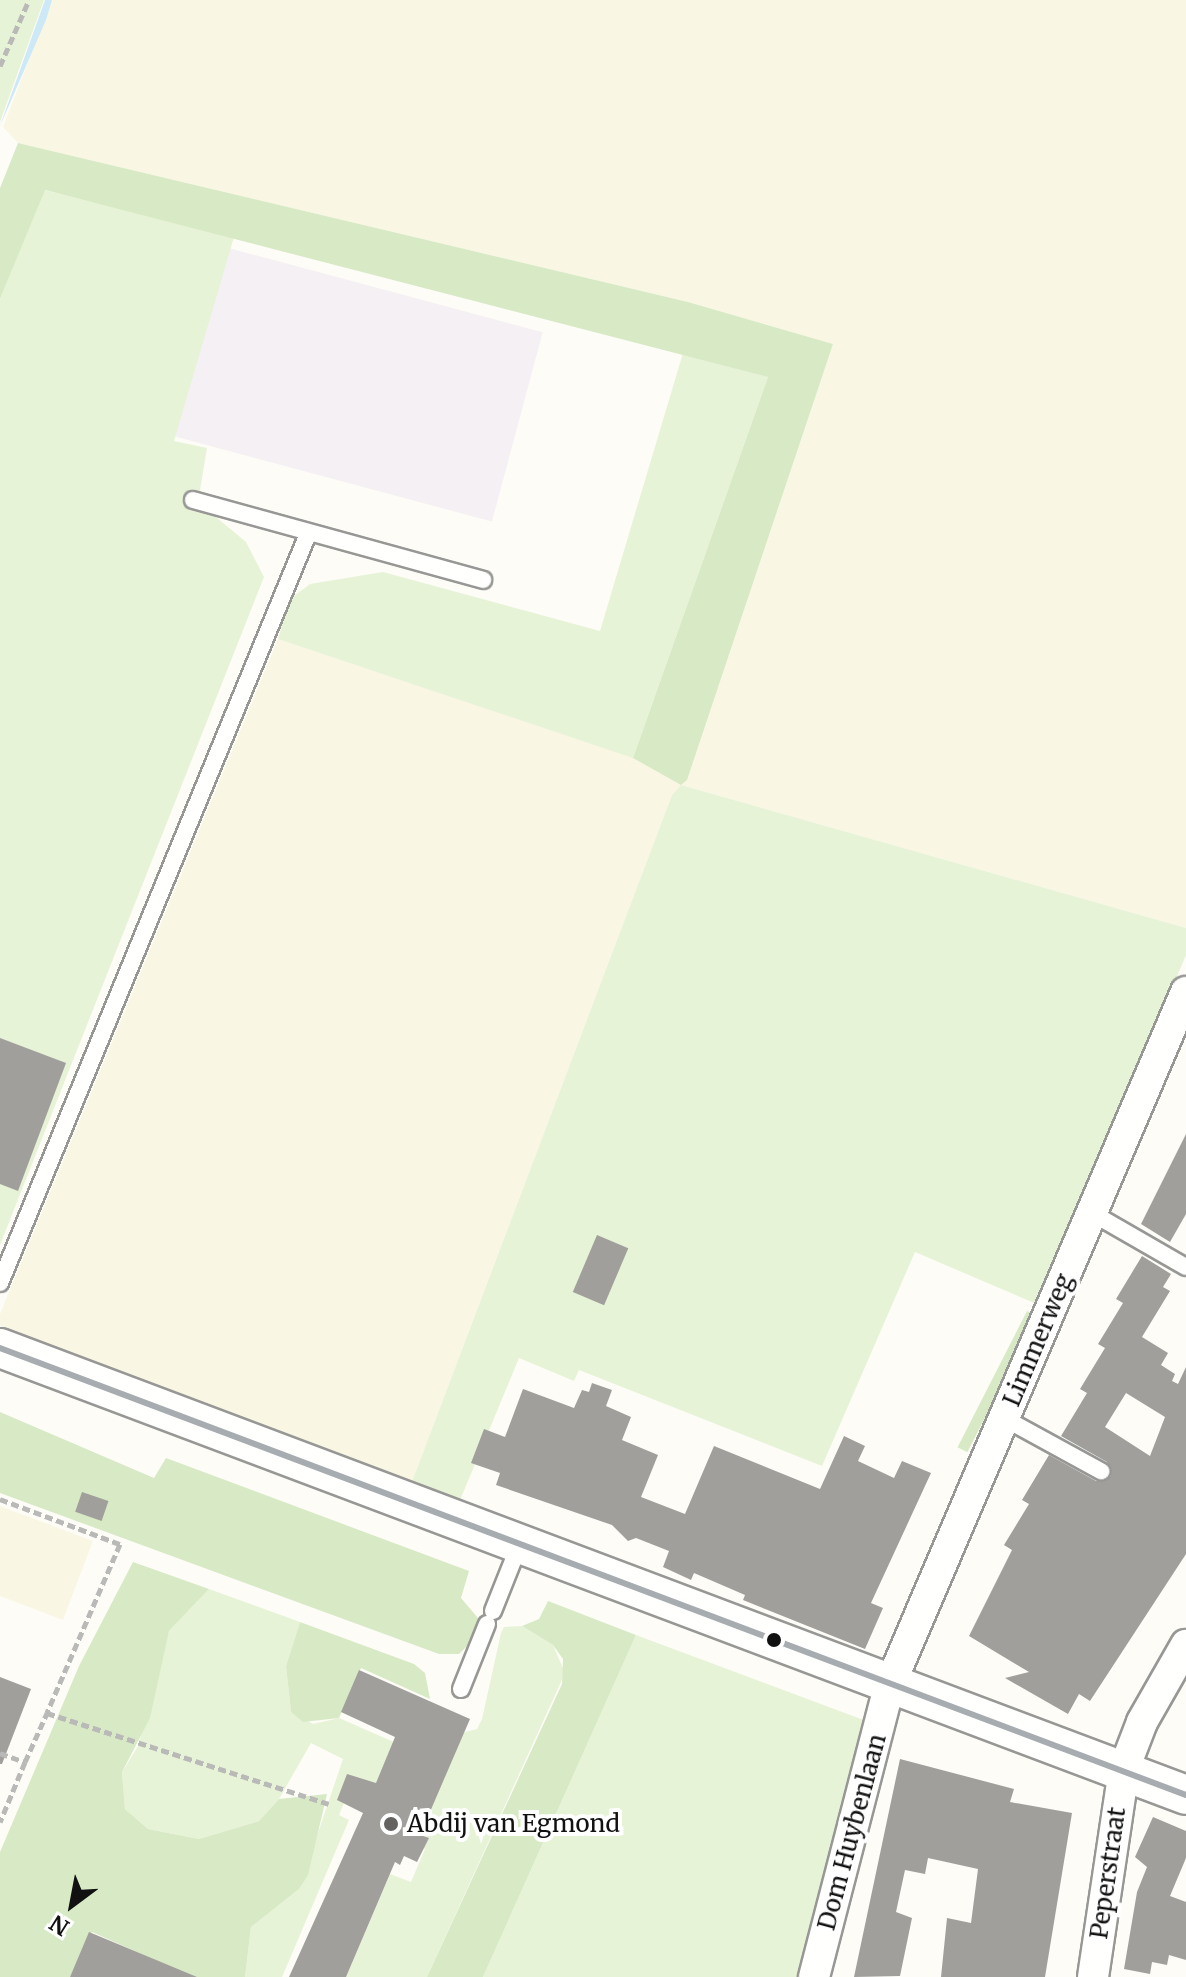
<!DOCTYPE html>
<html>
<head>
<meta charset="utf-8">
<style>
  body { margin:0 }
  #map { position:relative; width:1186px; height:1977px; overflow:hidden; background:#fdfcf7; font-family:Merriweather,serif }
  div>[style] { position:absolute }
  .industrial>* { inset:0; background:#f5f0f3; transform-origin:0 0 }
  .farmland>* { inset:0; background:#f9f7e4 }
  .green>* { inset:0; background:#e7f3d7 }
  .forest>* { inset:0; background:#d8eac5; transform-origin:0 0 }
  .water>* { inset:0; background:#cde8f7 }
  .building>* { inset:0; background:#a19f9c; transform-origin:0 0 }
  .path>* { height:5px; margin-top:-2.5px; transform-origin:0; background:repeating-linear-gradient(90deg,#b9b9b8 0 8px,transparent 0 12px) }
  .roads { filter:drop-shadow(2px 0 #979795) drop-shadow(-2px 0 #979795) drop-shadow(0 2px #979795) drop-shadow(0 -2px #979795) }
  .service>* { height:16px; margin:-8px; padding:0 8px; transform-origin:8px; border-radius:8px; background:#fffffe }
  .minor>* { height:30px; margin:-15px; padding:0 15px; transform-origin:15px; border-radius:15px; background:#fffffe }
  .tertiary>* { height:38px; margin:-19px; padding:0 19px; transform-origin:19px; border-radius:19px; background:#fffffe }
  .bus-1>* { height:6px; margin:-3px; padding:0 3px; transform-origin:3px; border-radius:3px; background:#a7acb1 }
  .dots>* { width:22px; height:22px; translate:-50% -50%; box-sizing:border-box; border:4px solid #fff; border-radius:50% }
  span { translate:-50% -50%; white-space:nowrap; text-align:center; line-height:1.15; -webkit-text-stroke:8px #fff; paint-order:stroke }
  .street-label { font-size:24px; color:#111 }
  .poi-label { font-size:24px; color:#111 }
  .left { translate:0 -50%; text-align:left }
  .north { position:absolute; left:32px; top:1865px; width:80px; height:80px; -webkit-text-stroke:6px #fff; paint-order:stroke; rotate:212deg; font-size:22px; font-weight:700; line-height:32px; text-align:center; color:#111 }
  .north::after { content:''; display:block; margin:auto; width:28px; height:36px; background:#111; clip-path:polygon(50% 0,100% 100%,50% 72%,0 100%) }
</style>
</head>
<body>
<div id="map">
  <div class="industrial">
    <div style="left:221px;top:246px;width:333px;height:196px;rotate:15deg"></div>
  </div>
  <div class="farmland">
    <div style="clip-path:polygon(52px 0,1186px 0,1186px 928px,681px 785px,672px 795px,410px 1487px,0 1326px,0 1314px,278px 639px,624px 753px,682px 784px,832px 344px,688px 302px,18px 143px,3px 127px)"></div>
    <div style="clip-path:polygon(0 1506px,93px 1541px,63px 1620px,0 1596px)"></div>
  </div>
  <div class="green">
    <div style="clip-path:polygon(0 0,44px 0,0 122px)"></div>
    <div style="clip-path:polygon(44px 190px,234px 237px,174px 441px,207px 448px,198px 502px,246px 542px,264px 577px,0 1245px,0 299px)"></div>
    <div style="clip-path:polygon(683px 353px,768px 377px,633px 758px,278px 639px,290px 599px,310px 584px,383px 572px,600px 631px)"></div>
    <div style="clip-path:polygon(681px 785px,1186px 928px,1186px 955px,1039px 1305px,915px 1252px,822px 1466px,579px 1370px,574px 1381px,519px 1358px,458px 1505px,410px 1487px,672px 795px)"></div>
    <div style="clip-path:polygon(209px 1589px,300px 1622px,286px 1666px,291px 1712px,313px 1724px,339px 1718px,396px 1743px,375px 1792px,352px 1783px,339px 1815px,349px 1820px,282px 1977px,245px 1977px,251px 1927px,299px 1889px,343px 1759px,311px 1743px,279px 1799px,259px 1821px,199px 1839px,148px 1829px,125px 1809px,122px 1772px,138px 1746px,169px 1631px)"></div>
    <div style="clip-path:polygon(522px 1626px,553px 1645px,565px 1673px,427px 1977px,346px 1977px,390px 1874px,411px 1882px,425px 1849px,413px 1843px,461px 1733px,477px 1729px,482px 1719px,501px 1633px,504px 1627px)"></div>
    <div style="clip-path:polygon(636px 1635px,869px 1722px,806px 1977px,483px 1977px)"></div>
  </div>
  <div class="forest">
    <div style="clip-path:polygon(18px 143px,688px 302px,833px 344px,687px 780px,681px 785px,633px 758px,768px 377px,45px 190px,0 299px,0 188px)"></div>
    <div style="left:1027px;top:1311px;width:11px;height:153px;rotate:27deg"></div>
    <div style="clip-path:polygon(0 1412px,154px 1478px,166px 1458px,469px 1571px,461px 1598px,478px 1618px,470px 1643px,459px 1654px,439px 1654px,0 1493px)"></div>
    <div style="clip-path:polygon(133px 1562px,209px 1589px,169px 1631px,150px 1718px,122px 1772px,125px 1809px,148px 1829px,199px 1839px,259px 1821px,279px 1799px,327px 1794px,308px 1875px,299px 1889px,251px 1927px,245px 1977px,193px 1977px,92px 1932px,70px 1977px,0 1977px,0 1852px,79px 1666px)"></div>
    <div style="clip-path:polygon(548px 1601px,636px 1635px,483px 1977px,427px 1977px,562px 1684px,563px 1659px,553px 1645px,522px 1626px,539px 1619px)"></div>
    <div style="clip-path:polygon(300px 1622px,414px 1664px,425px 1673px,430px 1699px,361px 1668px,339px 1718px,303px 1722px,291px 1712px,286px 1666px)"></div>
  </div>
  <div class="water">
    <div style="clip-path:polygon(45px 0,52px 0,46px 20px,0 126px)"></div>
  </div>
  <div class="building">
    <div style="clip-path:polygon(0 1038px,66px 1063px,18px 1191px,0 1184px)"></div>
    <div style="clip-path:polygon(1186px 1134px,1186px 1214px,1170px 1242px,1141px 1224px)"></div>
    <div style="left:597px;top:1235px;width:34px;height:62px;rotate:23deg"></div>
    <div style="clip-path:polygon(evenodd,1142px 1256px,1171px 1274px,1163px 1287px,1170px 1291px,1142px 1337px,1168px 1353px,1161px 1365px,1175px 1374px,1172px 1381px,1178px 1384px,1186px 1367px,1186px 1554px,1090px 1701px,1079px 1694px,1068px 1714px,1005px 1678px,1029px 1672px,969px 1636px,1012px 1550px,1004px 1545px,1029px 1504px,1022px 1500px,1049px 1455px,1096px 1481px,1111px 1476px,1107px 1462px,1061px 1436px,1087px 1393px,1080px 1389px,1105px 1348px,1098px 1344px,1123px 1303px,1116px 1299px,1142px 1256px,1126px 1393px,1165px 1417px,1150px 1456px,1105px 1427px,1126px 1393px)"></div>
    <div style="clip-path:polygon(592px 1383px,612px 1390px,606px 1406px,631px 1417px,622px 1440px,658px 1455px,641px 1497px,685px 1514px,714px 1446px,820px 1489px,844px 1436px,865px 1446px,858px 1461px,894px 1478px,902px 1461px,931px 1473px,871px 1603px,883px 1608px,865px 1649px,743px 1600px,745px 1595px,694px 1573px,691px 1580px,663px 1567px,669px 1551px,636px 1538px,628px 1541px,612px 1525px,496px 1485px,500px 1473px,471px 1463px,484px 1429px,505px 1437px,523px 1389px,574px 1408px,582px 1390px,589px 1392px)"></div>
    <div style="left:82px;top:1492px;width:28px;height:21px;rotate:19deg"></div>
    <div style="clip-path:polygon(359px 1670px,470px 1719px,420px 1835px,429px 1838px,417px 1862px,404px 1856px,400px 1865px,395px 1862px,346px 1977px,289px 1977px,363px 1813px,337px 1800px,347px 1774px,376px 1783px,395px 1737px,341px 1712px)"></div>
    <div style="clip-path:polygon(0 1677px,31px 1689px,2px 1764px,0 1764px)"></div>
    <div style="clip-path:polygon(900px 1759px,1014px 1789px,1010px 1802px,1072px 1813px,1045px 1977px,941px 1977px,947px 1918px,971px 1923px,978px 1869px,928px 1858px,925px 1874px,905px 1870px,896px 1912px,912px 1918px,900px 1976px,854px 1977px)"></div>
    <div style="clip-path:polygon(1153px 1817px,1186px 1831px,1186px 1858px,1170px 1896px,1186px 1902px,1186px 1960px,1169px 1955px,1167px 1965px,1152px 1962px,1150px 1974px,1124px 1969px,1137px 1892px,1147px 1867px,1135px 1857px)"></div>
    <div style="clip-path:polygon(89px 1932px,197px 1977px,70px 1977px)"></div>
  </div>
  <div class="path">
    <div style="left:0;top:66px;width:72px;rotate:-66.3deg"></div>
    <div style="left:0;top:1499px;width:128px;rotate:20.6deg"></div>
    <div style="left:120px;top:1544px;width:184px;rotate:113.4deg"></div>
    <div style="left:47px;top:1713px;width:296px;rotate:17.9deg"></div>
    <div style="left:0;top:1753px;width:27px;rotate:20deg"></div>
    <div style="left:25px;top:1762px;width:65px;rotate:112.6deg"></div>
    <div style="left:25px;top:1762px;width:54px;rotate:-65.8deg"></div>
  </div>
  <div class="roads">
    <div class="service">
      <div style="left:193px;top:500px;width:301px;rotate:15.4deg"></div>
      <div style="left:1092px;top:1213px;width:108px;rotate:29.9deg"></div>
      <div style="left:0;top:1283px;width:810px;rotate:-67.65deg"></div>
      <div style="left:1004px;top:1418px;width:111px;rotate:28.7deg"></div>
      <div style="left:493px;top:1611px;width:73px;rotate:-68.3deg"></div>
      <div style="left:461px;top:1689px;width:70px;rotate:-68.2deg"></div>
    </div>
    <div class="minor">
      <div style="left:814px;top:1977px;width:300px;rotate:-75.5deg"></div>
      <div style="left:889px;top:1687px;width:756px;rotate:-66.86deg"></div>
      <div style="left:1093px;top:1977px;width:210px;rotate:-81.5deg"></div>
      <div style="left:1124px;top:1769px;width:50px;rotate:-69deg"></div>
      <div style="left:1142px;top:1722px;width:89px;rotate:-60.3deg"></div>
    </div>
    <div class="tertiary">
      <div style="left:0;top:1348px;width:1267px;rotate:20.65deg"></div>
    </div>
  </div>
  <div class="bus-1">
    <div style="left:0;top:1348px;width:1267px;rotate:20.65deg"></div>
  </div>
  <div class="dots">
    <div style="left:774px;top:1640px;background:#111"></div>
    <div style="left:391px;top:1824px;background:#646362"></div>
  </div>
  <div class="street-label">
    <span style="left:1038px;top:1340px;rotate:-67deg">Limmerweg</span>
    <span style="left:852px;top:1832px;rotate:-75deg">Dom Huybenlaan</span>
    <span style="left:1108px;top:1873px;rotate:-82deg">Peperstraat</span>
  </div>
  <div class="poi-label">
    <span class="left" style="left:407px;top:1824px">Abdij van Egmond</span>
  </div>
  <div class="north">N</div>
</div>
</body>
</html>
